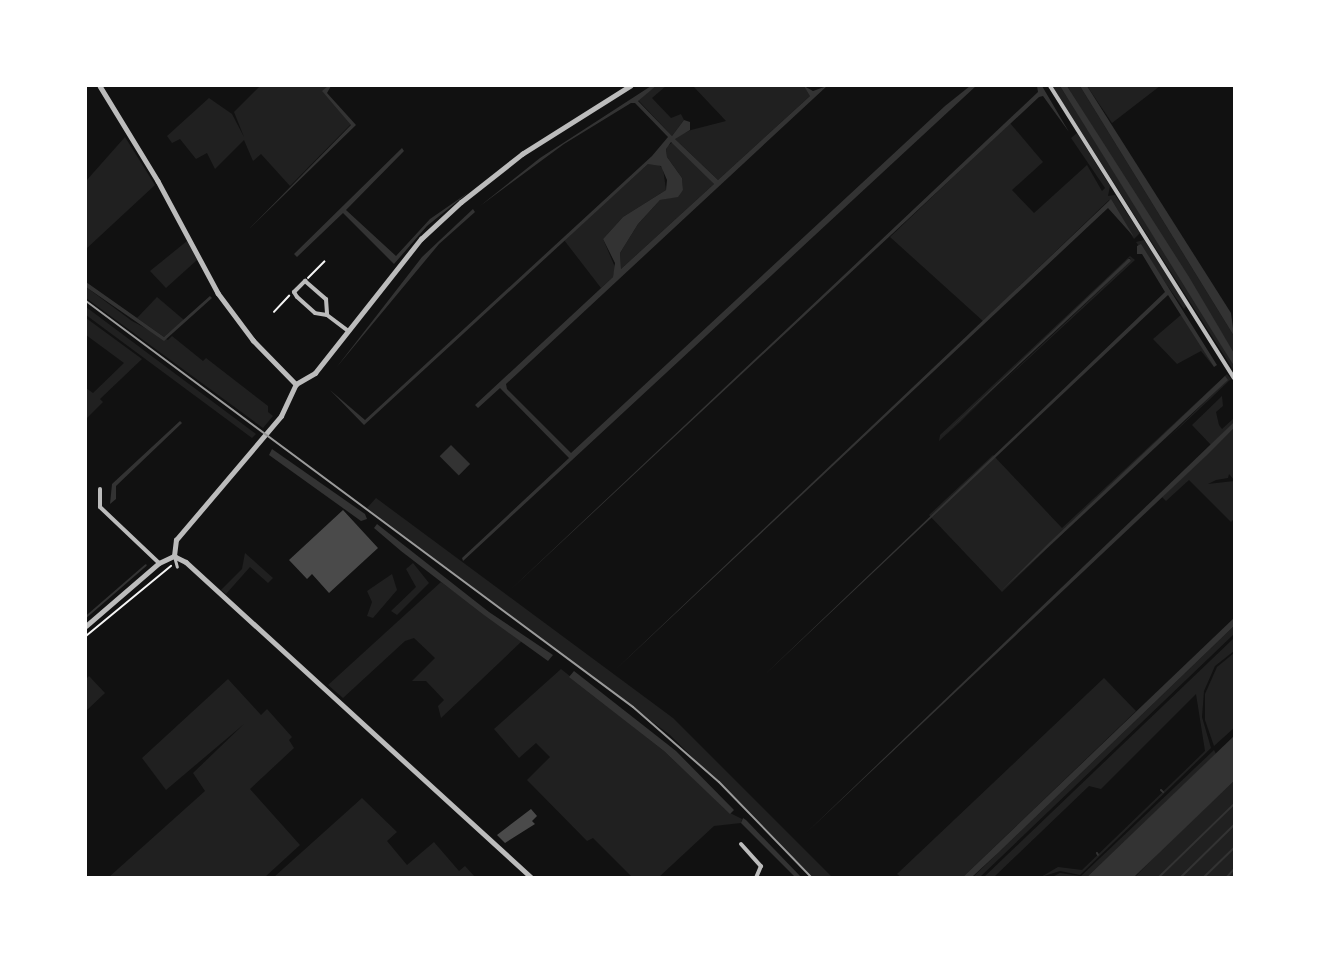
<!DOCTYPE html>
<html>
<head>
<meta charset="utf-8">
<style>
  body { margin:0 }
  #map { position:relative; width:1320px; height:963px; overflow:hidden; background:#111; font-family:"Open Sans",sans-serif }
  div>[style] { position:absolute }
  .green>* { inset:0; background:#202020 }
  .water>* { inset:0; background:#333; transform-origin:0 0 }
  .stream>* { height:2px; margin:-1px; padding:0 1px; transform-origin:1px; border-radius:1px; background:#333 }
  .building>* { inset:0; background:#4a4a4a }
  .path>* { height:1.5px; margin:-0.75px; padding:0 0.75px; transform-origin:0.75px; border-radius:0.75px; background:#f5f5f5 }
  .pedestrian>* { height:3px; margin:-1.5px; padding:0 1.5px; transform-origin:1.5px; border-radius:1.5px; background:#bcbcbc }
  .minor>* { height:4px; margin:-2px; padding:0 2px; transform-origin:2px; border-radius:2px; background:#bcbcbc }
  .tertiary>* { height:4.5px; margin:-2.25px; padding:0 2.25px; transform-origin:2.25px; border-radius:2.25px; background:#bcbcbc }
  .rail>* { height:2px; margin:-1px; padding:0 1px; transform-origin:1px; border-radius:1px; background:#9a9a9a }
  span { translate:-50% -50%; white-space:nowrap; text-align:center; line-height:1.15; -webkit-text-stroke:4.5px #fff; paint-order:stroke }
  .frame { position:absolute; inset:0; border:87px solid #fff; pointer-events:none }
</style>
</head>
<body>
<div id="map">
  <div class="green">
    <div style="clip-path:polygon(260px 86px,328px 86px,323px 92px,352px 123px,290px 186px,261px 154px,253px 161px,244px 140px,215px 169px,207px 153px,196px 159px,180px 139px,172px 143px,167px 136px,209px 98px,232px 114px,244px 137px,234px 112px)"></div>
    <div style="clip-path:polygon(656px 86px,666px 86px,652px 98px,671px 118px,681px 114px,684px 120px,672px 136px,638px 100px)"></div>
    <div style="clip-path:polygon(693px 86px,804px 86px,811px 95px,718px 180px,674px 138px,691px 130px,726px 121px)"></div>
    <div style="clip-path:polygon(1052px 86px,1060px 86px,1207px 320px,1234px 366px,1234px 371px)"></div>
    <div style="clip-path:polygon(1067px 86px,1080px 86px,1234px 336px,1234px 353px)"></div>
    <div style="clip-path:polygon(1087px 86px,1160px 86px,1112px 123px)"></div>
    <div style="clip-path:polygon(1010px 123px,1043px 162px,1012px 190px,1034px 213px,1087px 165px,1102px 191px,1105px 188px,1071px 138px,1077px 133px,1110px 186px,1108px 196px,1115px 195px,1140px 233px,1134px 239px,1109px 200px,983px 321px,890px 237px)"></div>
    <div style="clip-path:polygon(125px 137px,155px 185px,86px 249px,86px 181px)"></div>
    <div style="clip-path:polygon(673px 142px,714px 184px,621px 269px,620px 253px,638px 224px,660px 200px,674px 197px,683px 190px,682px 178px,667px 157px,666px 147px)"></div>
    <div style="clip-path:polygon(655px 163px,663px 168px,666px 190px,623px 217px,603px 239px,615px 267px,613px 277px,601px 288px,564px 240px,648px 164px)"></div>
    <div style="clip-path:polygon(1144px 240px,1187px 305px,1184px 309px,1136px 242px)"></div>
    <div style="clip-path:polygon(187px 241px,197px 260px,166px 288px,150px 271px)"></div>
    <div style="clip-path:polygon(evenodd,1130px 256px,1135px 260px,939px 441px,940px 435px,1130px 256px,1130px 258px,1131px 261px,943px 438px,1128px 259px,1130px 258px)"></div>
    <div style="clip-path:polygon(86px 287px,132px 321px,168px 340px,172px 336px,203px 361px,206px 358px,268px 406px,268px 412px,273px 416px,263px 428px,86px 298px)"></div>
    <div style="clip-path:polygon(157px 297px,184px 320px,164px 337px,137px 318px)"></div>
    <div style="clip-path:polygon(86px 307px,181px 378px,256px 434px,252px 438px,86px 315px)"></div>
    <div style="clip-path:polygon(1182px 314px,1214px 367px,1201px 351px,1177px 364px,1153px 339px)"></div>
    <div style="clip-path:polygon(86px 318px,142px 359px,100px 399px,103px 402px,86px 419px,86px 388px,93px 393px,124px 363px,86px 335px)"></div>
    <div style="clip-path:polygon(1227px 374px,1231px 379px,1210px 399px,1166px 440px,1227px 380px,1223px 379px,1002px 592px,929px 515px,993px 455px,1062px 528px)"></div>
    <div style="clip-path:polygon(1222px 396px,1223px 406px,1216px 412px,1219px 425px,1222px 429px,1234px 418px,1234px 422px,1211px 445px,1192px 425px)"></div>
    <div style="clip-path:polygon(1234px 428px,1234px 480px,1229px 474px,1228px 478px,1216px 480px,1208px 484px,1234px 481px,1234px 519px,1231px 522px,1189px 480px,1166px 501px,1162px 497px)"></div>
    <div style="clip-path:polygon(376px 498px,673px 718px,832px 877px,813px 877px,670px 735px,367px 508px)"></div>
    <div style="clip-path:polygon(245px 553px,273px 578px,268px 583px,250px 567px,226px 594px,221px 590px,242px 569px)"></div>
    <div style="clip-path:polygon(413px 563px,429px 583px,397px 615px,391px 611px,416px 587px,406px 569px)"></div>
    <div style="clip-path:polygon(392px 574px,397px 590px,373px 618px,367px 616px,372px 602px,367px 591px)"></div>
    <div style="clip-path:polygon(441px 582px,522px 641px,441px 718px,438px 706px,444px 700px,426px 681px,412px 681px,435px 658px,414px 638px,405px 641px,343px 698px,328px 685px)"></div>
    <div style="clip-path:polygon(1234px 626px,1234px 634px,980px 877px,972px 878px)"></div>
    <div style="clip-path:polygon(1234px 638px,1234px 651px,1215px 666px,1204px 691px,1202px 717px,1211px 748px,1080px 875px,1060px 871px,1041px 877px,1058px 867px,1082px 870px,1205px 751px,1196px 694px,1101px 789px,1089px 786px,994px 877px,984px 877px)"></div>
    <div style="clip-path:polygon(1234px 653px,1234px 728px,1214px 746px,1205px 720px,1205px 694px,1217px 667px)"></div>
    <div style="clip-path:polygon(561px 669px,664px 751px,730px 813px,742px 819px,741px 823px,714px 826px,659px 877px,632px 877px,593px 838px,587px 841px,527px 780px,550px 757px,536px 743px,519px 758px,494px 729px)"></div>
    <div style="clip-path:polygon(89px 676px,105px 693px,86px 711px,86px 679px)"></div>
    <div style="clip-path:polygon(1104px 678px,1136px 711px,963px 877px,901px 877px,897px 874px)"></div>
    <div style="clip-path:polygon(228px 679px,261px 715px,267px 709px,292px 737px,289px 740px,294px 748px,250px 789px,300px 845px,265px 877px,109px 877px,205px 791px,193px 773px,244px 724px,166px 790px,142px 758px)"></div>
    <div style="clip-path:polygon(1214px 750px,1216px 754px,1087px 877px,1050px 878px,1060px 873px,1081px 876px)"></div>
    <div style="clip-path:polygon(1234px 781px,1234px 877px,1134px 878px,1161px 850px)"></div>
    <div style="clip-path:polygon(362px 798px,397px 832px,387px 841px,407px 865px,434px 842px,459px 871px,465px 866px,475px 877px,274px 877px)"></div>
  </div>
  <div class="water">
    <div style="clip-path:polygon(328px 86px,331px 86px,327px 93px,356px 125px,249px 229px,351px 125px,322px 91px)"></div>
    <div style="clip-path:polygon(evenodd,651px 86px,656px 86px,638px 101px,672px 136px,684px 120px,690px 122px,690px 130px,675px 139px,718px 180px,810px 96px,804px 86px,813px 91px,827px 86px,506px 384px,507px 389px,571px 453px,945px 106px,970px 86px,976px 86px,463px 561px,462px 558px,569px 458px,500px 388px,478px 408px,475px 405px,613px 277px,615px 263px,603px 239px,623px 217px,666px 190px,667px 180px,661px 166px,648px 164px,364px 425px,330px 390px,365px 420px,652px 156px,668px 137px,635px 103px,631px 103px,564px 144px,480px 206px,540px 158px,651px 86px,671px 142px,714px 184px,621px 269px,620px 253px,638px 224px,660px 200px,678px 197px,683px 190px,682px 178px,667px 157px,666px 149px,671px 142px)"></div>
    <div style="clip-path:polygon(1037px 86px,1042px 86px,1069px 132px,1043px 96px,1039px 97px,508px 592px,1038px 92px)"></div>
    <div style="clip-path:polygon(1060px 86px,1067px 86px,1189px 277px,1234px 353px,1234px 366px)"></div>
    <div style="clip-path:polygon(1080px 86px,1087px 86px,1231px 313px,1234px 336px)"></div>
    <div style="clip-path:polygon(402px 148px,404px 151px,346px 210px,396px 256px,430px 219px,469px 192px,427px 226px,394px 264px,343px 213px,297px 257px,294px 254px)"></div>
    <div style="clip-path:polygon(1111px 199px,1134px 237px,1108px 208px,613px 672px)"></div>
    <div style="clip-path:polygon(473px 209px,475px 212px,439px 244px,336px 368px,422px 257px)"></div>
    <div style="clip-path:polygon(1141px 244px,1217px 365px,1214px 367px,1168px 295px,759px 680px,1165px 292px,1142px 254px,1137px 254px,1137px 246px)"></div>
    <div style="clip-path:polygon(1130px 259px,1131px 261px,941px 437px,1128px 259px)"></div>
    <div style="clip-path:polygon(86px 282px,164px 337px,210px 296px,212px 298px,164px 341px,86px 287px)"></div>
    <div style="clip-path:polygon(1225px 376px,1228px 380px,1001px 591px,1049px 543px)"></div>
    <div style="clip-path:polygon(180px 421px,182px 423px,116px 486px,116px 499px,110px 504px,112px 484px)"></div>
    <div style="clip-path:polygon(1234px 422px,1234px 428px,1207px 455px,805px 834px)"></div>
    <div style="left:451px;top:445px;width:27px;height:16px;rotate:45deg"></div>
    <div style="clip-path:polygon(272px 449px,365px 514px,367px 519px,361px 521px,269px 455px)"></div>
    <div style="clip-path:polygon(377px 524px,489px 612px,553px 655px,548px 661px,484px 615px,401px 551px,374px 528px)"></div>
    <div style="clip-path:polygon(1234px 618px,1234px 626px,998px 853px,972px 877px,963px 877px)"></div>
    <div style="clip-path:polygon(574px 671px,676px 751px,734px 810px,730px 814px,664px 751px,569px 677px)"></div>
    <div style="clip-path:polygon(1234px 736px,1234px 781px,1134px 877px,1087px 877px)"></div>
    <div style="clip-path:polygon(743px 818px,746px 820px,801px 877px,795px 877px,741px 823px)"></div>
  </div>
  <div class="stream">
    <div style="left:86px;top:617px;width:79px;rotate:-40.9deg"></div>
    <div style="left:1161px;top:790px;width:3px;rotate:45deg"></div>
    <div style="left:1097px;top:853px;width:2px;rotate:63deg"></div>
    <div style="left:1158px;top:878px;width:106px;rotate:-44.2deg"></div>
    <div style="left:1180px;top:878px;width:76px;rotate:-44.5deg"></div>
    <div style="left:1203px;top:878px;width:43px;rotate:-44.1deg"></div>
    <div style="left:1226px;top:878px;width:12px;rotate:-48deg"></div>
  </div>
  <div class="building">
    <div style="clip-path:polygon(343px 510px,378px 548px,329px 593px,312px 574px,307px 579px,289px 560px)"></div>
    <div style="clip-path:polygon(531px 809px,537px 816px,532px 821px,535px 824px,505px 843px,497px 835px)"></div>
  </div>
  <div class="path">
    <div style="left:308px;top:278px;width:23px;rotate:-45deg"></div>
    <div style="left:274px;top:312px;width:22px;rotate:-47deg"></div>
    <div style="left:86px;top:636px;width:110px;rotate:-39.5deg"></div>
  </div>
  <div class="pedestrian">
    <div style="left:174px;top:556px;width:11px;rotate:75deg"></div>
  </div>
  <div class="minor">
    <div style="left:1050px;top:86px;width:345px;rotate:57.8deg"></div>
    <div style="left:327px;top:315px;width:12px;rotate:-171deg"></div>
    <div style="left:315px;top:313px;width:24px;rotate:-138deg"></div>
    <div style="left:297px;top:297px;width:6px;rotate:-121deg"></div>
    <div style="left:294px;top:292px;width:16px;rotate:-45deg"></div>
    <div style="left:305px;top:281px;width:28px;rotate:41deg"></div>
    <div style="left:326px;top:299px;width:16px;rotate:86deg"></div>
    <div style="left:327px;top:315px;width:26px;rotate:37deg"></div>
    <div style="left:100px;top:489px;width:18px;rotate:90deg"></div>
    <div style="left:100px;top:507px;width:81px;rotate:43.5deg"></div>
    <div style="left:741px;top:844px;width:30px;rotate:48deg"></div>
    <div style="left:761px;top:866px;width:13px;rotate:113deg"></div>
  </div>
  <div class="tertiary">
    <div style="left:100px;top:86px;width:111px;rotate:58.6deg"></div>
    <div style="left:158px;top:181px;width:127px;rotate:61.8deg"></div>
    <div style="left:218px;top:293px;width:59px;rotate:53.3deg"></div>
    <div style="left:253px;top:340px;width:62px;rotate:45.7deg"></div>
    <div style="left:296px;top:384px;width:22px;rotate:-30deg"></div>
    <div style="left:315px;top:373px;width:171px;rotate:-51.7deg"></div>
    <div style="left:421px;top:239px;width:54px;rotate:-42.8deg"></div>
    <div style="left:461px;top:202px;width:78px;rotate:-38.2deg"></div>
    <div style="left:522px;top:154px;width:128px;rotate:-32.2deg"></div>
    <div style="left:174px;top:556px;width:13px;rotate:27deg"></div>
    <div style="left:186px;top:562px;width:469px;rotate:42.4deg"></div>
    <div style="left:174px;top:556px;width:16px;rotate:-83deg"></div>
    <div style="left:176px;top:540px;width:162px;rotate:-49.7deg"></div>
    <div style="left:281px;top:416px;width:35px;rotate:-65deg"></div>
    <div style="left:86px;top:626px;width:96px;rotate:-40.8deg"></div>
    <div style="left:159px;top:563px;width:17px;rotate:-25deg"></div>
  </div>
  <div class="rail">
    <div style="left:86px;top:301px;width:681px;rotate:36.58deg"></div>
    <div style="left:633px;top:707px;width:114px;rotate:41.1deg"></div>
    <div style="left:719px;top:782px;width:134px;rotate:45.9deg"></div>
  </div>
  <div class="frame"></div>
</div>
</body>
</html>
